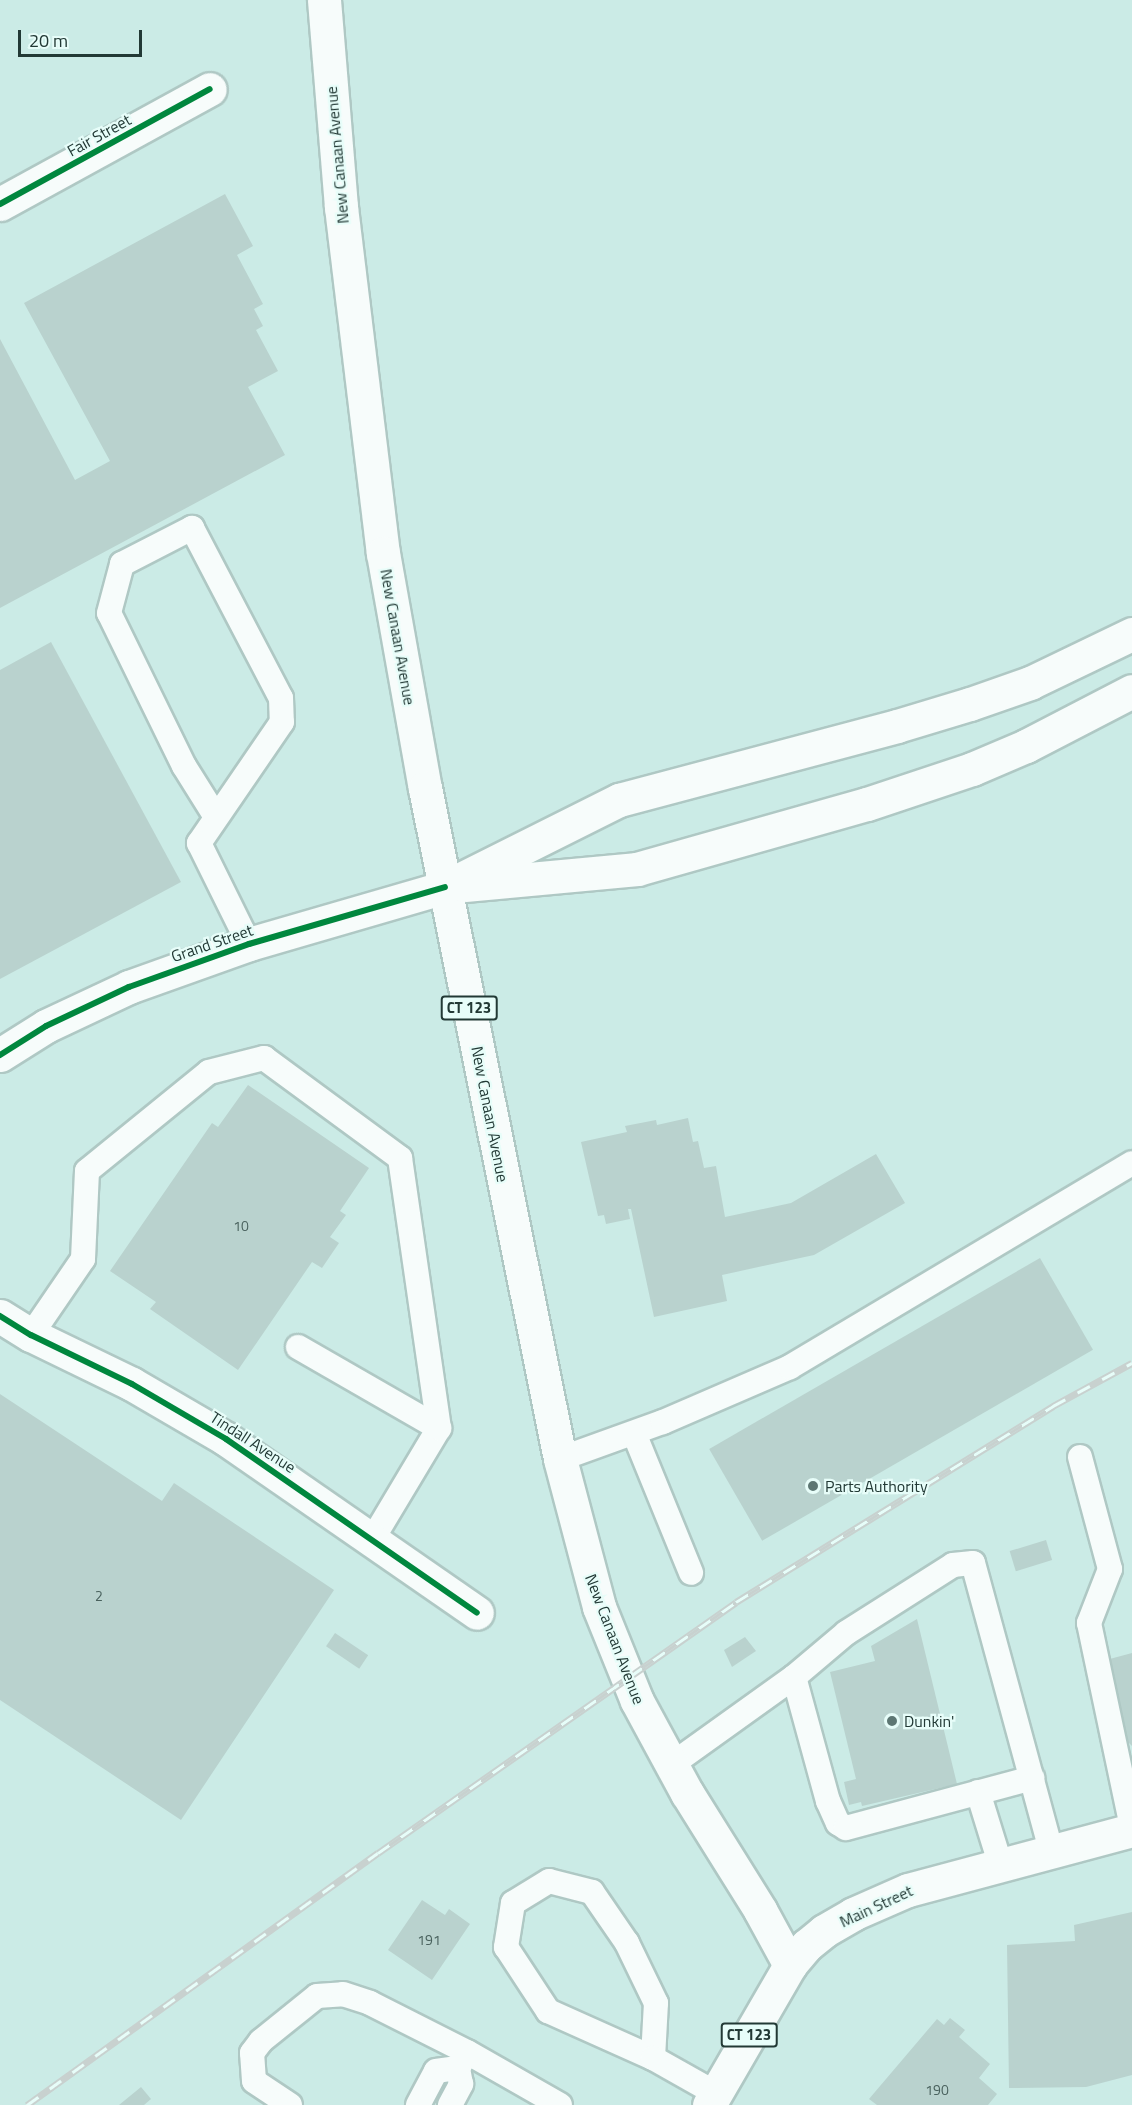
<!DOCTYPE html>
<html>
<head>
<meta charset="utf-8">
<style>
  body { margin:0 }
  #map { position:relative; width:1132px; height:2105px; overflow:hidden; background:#cbebe6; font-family:"Titillium Web",sans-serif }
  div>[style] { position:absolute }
  .building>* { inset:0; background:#b9d2ce; transform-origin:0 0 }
  .roads { filter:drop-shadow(2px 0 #afc8c4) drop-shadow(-2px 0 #afc8c4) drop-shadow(0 2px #afc8c4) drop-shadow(0 -2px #afc8c4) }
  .service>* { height:24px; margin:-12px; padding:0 12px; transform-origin:12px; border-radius:12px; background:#f7fcfb }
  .minor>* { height:33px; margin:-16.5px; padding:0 16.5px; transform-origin:16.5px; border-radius:16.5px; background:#f7fcfb }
  .primary>* { height:33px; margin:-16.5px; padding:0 16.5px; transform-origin:16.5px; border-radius:16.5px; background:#f7fcfb }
  .motorway>* { height:33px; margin:-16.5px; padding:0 16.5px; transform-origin:16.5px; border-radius:16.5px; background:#f7fcfb }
  .rail>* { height:7px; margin-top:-3.5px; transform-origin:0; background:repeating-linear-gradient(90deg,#e7fdf9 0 14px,#c8d1cf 0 28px); box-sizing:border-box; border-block:2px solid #c8d1cf }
  .cycleway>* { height:6px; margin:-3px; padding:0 3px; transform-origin:3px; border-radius:3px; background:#00873e }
  .dots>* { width:16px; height:16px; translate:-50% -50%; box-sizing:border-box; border:3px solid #e7fdf9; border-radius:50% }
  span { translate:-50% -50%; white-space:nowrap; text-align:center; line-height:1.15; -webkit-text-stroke:4.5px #e7fdf9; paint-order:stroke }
  .number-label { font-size:14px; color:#49615d }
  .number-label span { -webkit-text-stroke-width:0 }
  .shield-label span { padding:2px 4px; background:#e7fdf9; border:2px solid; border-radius:4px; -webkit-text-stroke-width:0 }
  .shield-label { font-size:15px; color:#223935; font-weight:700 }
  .street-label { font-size:16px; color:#223935 }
  .poi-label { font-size:16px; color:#223935 }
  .left { translate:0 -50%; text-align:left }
  .scale { position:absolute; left:18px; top:30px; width:124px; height:27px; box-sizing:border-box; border:3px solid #223935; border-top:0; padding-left:8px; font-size:18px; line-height:21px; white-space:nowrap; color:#223935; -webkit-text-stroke:4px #e7fdf9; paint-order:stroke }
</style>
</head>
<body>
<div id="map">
  <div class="building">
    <div style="clip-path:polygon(225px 194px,253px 246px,237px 255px,263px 304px,254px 309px,263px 326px,256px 330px,278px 371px,248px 387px,285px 455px,0 608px,0 339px,75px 480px,110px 461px,24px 303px)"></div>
    <div style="clip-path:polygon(51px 642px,181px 882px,0 979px,0 670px)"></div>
    <div style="clip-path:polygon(248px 1085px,369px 1168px,340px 1211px,346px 1215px,330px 1237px,339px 1243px,322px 1268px,312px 1262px,238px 1370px,150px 1309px,156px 1302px,110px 1271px,212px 1123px,218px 1127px)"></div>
    <div style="clip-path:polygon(688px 1118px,693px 1142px,698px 1141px,704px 1168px,716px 1166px,725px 1217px,791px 1203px,876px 1154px,905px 1203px,814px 1255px,722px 1275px,727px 1301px,654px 1317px,631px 1209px,628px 1209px,630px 1219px,606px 1224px,604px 1215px,598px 1216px,581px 1142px,627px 1132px,625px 1126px,656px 1120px,657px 1125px)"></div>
    <div style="left:1040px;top:1258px;width:106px;height:382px;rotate:60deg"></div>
    <div style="clip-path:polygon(0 1394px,162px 1501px,174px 1483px,334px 1590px,181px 1820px,0 1700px)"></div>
    <div style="left:1046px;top:1540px;width:21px;height:38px;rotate:73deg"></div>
    <div style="clip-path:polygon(917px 1619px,957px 1784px,862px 1806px,861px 1802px,849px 1805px,844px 1782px,856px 1779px,830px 1672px,875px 1661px,871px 1646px)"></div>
    <div style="left:335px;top:1633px;width:40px;height:16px;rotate:34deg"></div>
    <div style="clip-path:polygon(745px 1637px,756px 1651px,732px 1667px,724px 1650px)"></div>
    <div style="clip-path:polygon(1132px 1653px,1132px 1746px,1126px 1740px,1106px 1660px)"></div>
    <div style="clip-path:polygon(422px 1900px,445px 1915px,449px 1909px,470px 1924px,432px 1980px,388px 1950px)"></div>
    <div style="clip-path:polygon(1132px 1912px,1132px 2075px,1086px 2087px,1009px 2088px,1007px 1945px,1075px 1941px,1074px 1925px)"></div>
    <div style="clip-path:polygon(950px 2018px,965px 2030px,959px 2037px,990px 2064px,979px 2078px,997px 2094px,988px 2105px,877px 2105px,869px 2099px,937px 2019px,944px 2025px)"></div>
    <div style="clip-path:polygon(141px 2087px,151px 2099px,144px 2105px,119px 2105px)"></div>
  </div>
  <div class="roads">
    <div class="service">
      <div style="left:216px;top:817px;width:60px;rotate:-122.1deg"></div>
      <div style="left:184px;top:766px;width:170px;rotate:-116.1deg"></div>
      <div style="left:109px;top:613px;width:51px;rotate:-75.1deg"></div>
      <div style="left:122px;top:564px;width:79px;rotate:-27.2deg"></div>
      <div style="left:192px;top:528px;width:192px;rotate:62.4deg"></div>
      <div style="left:281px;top:698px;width:24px;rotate:88deg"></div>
      <div style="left:282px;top:722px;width:147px;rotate:124.4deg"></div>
      <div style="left:199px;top:843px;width:113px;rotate:63.7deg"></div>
      <div style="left:31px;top:1335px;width:92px;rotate:-55.6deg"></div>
      <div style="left:83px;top:1259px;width:88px;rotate:-87.4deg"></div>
      <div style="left:87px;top:1171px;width:157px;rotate:-39.1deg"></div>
      <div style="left:209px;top:1072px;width:57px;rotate:-14.3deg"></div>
      <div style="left:264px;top:1058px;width:169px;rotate:36.3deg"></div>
      <div style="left:400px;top:1158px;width:273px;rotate:81.8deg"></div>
      <div style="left:439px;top:1428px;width:131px;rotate:120.9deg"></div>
      <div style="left:298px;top:1347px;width:163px;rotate:29.9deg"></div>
      <div style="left:634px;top:1433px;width:151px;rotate:67.8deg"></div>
      <div style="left:1080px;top:1457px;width:116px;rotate:75deg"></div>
      <div style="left:1110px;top:1569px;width:58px;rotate:111.3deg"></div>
      <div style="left:1089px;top:1623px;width:208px;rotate:78.1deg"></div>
      <div style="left:560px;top:1459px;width:109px;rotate:-19.8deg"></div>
      <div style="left:663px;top:1422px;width:138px;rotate:-23.4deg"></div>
      <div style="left:790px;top:1367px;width:398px;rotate:-30.8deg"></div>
      <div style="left:794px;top:1677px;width:129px;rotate:74.7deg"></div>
      <div style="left:828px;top:1801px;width:24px;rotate:66deg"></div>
      <div style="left:838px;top:1823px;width:9px;rotate:32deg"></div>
      <div style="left:846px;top:1828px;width:193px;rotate:-15deg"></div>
      <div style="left:671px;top:1765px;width:151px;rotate:-35.6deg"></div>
      <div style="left:794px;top:1677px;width:68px;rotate:-40.2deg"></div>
      <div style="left:846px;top:1633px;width:127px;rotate:-32.4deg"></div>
      <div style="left:953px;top:1565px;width:20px;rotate:-6deg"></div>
      <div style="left:973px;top:1563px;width:297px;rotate:74.8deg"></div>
      <div style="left:978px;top:1792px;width:74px;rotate:72.8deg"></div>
      <div style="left:653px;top:2058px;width:55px;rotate:-86.9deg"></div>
      <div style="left:656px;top:2003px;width:67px;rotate:-115.8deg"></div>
      <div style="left:627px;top:1943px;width:62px;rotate:-124.5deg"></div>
      <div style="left:592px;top:1892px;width:44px;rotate:-165.7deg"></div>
      <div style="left:549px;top:1881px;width:42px;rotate:148.6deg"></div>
      <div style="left:513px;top:1903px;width:45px;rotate:99deg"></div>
      <div style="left:506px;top:1947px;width:77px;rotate:56.7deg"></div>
      <div style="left:548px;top:2011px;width:115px;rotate:24.1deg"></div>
      <div style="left:653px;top:2058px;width:71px;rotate:29.4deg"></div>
      <div style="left:290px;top:2105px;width:43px;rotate:-146.3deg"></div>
      <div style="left:254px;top:2081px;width:28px;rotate:-94deg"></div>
      <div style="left:252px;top:2053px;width:15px;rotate:-53deg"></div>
      <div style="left:261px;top:2041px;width:72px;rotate:-38.8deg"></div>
      <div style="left:317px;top:1996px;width:26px;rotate:-4deg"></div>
      <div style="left:343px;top:1994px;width:28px;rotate:18deg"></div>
      <div style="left:370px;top:2003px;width:109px;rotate:26.8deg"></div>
      <div style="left:467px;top:2052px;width:107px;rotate:29.7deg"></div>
      <div style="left:418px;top:2105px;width:38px;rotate:-62deg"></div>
      <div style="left:436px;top:2071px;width:22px;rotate:-8deg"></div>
      <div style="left:450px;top:2105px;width:24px;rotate:-62deg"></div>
      <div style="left:461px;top:2084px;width:16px;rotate:-101deg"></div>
      <div style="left:458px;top:2068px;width:16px;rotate:-60deg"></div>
    </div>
    <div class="minor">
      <div style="left:0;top:204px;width:239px;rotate:-28.7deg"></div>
      <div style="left:0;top:1055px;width:54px;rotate:-32.2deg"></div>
      <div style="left:46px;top:1026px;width:92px;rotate:-25.2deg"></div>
      <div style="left:129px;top:987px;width:127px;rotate:-19.7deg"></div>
      <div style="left:249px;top:944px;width:204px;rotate:-16.2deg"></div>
      <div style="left:0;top:1316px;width:36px;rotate:32deg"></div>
      <div style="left:31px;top:1335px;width:112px;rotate:25.9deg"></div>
      <div style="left:132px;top:1384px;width:109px;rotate:30.3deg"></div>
      <div style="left:226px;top:1439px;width:305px;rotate:34.7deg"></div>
    </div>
    <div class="primary">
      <div style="left:324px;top:0;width:208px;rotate:85.3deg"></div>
      <div style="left:341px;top:207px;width:349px;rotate:83.1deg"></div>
      <div style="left:383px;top:553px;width:239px;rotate:79.9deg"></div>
      <div style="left:425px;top:788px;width:684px;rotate:78.62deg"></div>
      <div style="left:560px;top:1459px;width:153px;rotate:75.2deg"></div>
      <div style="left:599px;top:1607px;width:101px;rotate:68deg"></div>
      <div style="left:637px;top:1701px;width:105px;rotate:61.5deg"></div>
      <div style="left:687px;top:1793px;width:138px;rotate:58deg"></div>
      <div style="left:760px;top:1910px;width:63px;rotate:61.4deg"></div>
      <div style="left:709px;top:2105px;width:162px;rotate:-59.9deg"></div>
      <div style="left:790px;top:1965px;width:26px;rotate:-50deg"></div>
      <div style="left:807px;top:1945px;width:22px;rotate:-39deg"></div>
      <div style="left:824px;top:1931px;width:34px;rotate:-30deg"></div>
      <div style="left:853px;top:1914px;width:60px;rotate:-23.6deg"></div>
      <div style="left:908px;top:1890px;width:232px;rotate:-15deg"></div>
    </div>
    <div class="motorway">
      <div style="left:465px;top:885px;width:173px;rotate:-5.3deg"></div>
      <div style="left:637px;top:869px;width:239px;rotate:-15.8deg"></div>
      <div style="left:867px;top:804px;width:111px;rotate:-18.4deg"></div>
      <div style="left:972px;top:769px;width:59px;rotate:-23.1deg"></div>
      <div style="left:1026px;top:746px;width:119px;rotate:-27.4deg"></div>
      <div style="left:445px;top:887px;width:195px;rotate:-26.6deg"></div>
      <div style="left:619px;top:800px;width:288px;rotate:-14.9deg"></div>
      <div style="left:897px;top:726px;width:76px;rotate:-16.8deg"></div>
      <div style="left:970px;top:704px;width:64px;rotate:-19.3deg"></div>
      <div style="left:1030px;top:683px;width:113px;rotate:-25.7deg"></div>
    </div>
  </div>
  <div class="rail">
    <div style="left:27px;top:2105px;width:432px;rotate:-35.7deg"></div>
    <div style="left:378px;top:1853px;width:437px;rotate:-35deg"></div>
    <div style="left:736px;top:1602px;width:373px;rotate:-31.7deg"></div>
    <div style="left:1053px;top:1406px;width:90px;rotate:-28.6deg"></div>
  </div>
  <div class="cycleway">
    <div style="left:0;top:204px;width:239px;rotate:-28.7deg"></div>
    <div style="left:0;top:1055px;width:54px;rotate:-32.2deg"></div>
    <div style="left:46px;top:1026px;width:92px;rotate:-25.2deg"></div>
    <div style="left:129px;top:987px;width:127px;rotate:-19.7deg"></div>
    <div style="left:249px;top:944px;width:204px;rotate:-16.2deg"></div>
    <div style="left:0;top:1316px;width:36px;rotate:32deg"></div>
    <div style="left:31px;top:1335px;width:112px;rotate:25.9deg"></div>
    <div style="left:132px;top:1384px;width:109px;rotate:30.3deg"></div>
    <div style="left:226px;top:1439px;width:305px;rotate:34.7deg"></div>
  </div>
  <div class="dots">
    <div style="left:813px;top:1486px;background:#5d7773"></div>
    <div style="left:892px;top:1721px;background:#5d7773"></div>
  </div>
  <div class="number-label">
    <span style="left:241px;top:1226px">10</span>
    <span style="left:99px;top:1596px">2</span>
    <span style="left:429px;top:1940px">191</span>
    <span style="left:937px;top:2090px">190</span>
  </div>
  <div class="shield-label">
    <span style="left:469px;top:1008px">CT 123</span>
    <span style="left:749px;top:2035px">CT 123</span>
  </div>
  <div class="street-label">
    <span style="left:99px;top:135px;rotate:-29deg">Fair Street</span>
    <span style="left:337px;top:155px;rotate:-95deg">New Canaan Avenue</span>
    <span style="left:398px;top:637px;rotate:80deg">New Canaan Avenue</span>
    <span style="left:212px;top:943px;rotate:-19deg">Grand Street</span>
    <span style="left:490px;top:1114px;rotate:79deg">New Canaan Avenue</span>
    <span style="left:253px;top:1442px;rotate:33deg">Tindall Avenue</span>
    <span style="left:615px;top:1639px;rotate:69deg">New Canaan Avenue</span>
    <span style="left:876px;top:1906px;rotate:-25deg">Main Street</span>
  </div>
  <div class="poi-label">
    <span class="left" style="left:825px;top:1486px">Parts Authority</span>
    <span class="left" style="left:904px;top:1721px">Dunkin'</span>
  </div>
  <div class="scale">20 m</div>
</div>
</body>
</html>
